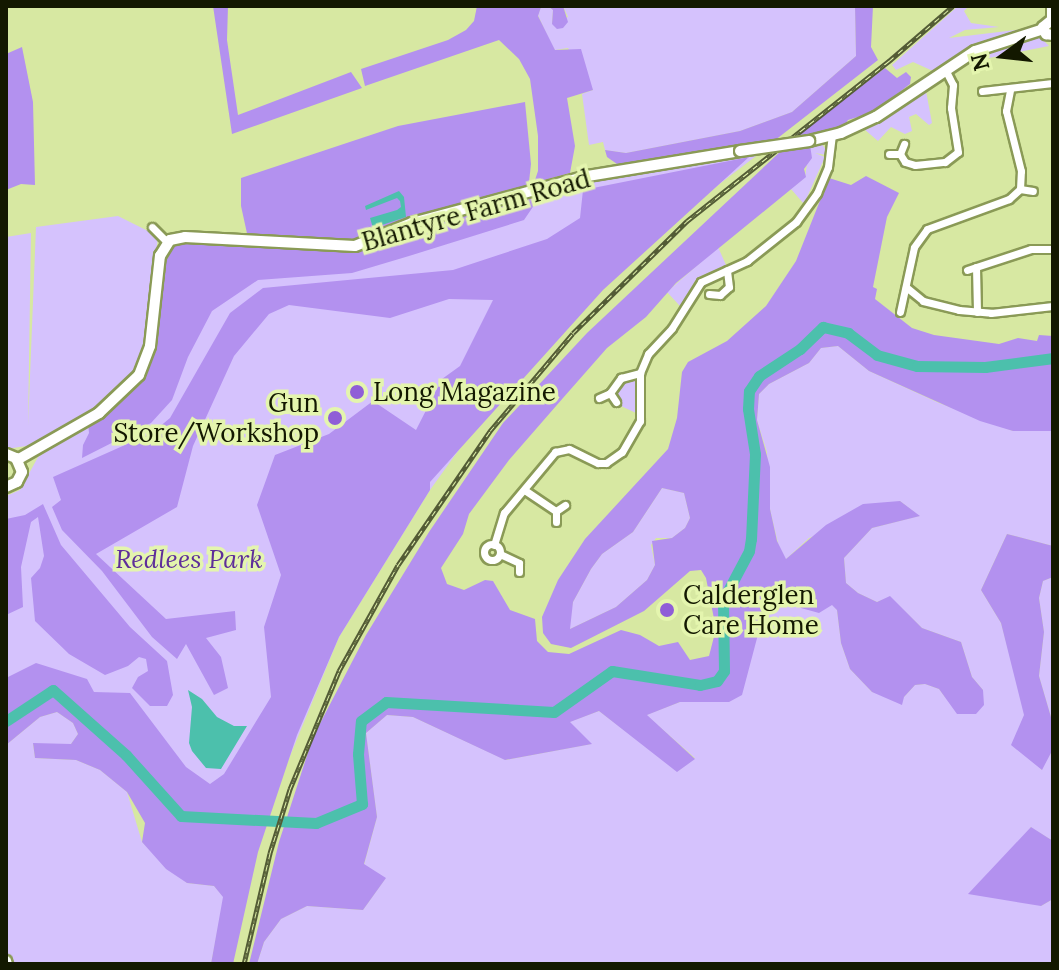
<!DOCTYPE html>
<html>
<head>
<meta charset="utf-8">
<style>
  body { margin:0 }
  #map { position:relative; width:1059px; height:970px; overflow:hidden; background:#d7e8a2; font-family:Lora,serif }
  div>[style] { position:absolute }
  .green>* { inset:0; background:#d5c2fd }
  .forest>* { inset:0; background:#b391ef }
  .water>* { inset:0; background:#4cc0ac }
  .river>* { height:11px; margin:-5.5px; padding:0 5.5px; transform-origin:5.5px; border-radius:5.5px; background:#4cc0ac }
  .roads { filter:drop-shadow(2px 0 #8a9a56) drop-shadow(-2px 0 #8a9a56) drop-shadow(0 2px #8a9a56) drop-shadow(0 -2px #8a9a56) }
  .street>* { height:7px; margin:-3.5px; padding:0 3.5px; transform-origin:3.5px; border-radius:3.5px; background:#fff }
  .street>.ring { margin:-3.5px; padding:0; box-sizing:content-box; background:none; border:7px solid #fff; border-radius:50% }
  .secondary>* { height:10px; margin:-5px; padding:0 5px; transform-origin:5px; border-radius:5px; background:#fff }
  .rail>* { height:5px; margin-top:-2.5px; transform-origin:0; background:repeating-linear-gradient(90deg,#e4f5ae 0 6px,#535c35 0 12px); box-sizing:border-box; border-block:2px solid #535c35 }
  .bridges { filter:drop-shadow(2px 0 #8a9a56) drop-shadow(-2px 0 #8a9a56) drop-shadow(0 2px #8a9a56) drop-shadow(0 -2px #8a9a56) }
  .secondary-bridge>* { height:10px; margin:-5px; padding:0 5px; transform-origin:5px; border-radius:5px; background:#fff }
  .dots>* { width:22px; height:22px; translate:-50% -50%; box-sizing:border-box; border:4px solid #e4f5ae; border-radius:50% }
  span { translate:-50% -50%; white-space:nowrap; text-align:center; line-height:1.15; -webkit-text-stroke:7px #e4f5ae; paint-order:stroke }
  .street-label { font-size:26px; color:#131800 }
  .poi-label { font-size:26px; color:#131800 }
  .left { translate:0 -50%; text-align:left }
  .right { translate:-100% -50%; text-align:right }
  .park-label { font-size:26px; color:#5e2e9a; font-style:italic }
  .frame { position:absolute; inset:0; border:8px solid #131800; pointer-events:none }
  .north { position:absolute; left:963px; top:16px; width:80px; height:80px; -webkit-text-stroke:6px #e4f5ae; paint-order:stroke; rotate:255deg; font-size:22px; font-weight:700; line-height:32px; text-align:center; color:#131800 }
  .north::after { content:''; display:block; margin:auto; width:28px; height:36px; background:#131800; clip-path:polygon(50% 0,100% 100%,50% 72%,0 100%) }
</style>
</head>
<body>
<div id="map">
  <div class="green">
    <div style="clip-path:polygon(548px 6px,553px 10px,552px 24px,568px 17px,563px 6px,855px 6px,856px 56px,792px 112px,740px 131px,626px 153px,605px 150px,603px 142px,589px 145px,582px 94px,593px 90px,568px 48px,555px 50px,551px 44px,538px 15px,541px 7px)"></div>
    <div style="clip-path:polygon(958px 6px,969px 6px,964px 11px,971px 23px,999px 27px,965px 30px,949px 38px,1032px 28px,990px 40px,933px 71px,913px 62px,896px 70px,892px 65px)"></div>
    <div style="clip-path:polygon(1029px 38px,1041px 38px,1049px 46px,989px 58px,980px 55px)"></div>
    <div style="clip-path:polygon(926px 91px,932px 123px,929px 125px,916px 114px,909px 117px,912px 131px,905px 134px,891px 127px,878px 141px,864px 129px)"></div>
    <div style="clip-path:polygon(821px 143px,827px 151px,826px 155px,815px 153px,825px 157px,804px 204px,791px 189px,805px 177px,810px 145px)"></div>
    <div style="clip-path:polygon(746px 154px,756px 156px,666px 225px,556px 335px,481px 419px,430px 490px,339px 637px,276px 790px,202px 796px,107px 708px,6px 692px,6px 496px,20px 490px,38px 457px,100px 416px,136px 385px,150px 365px,155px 340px,260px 245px,351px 249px,415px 225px,584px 181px)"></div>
    <div style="clip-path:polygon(118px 216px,158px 236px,146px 345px,133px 376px,96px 410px,33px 445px,6px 449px,6px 237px,31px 233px,28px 426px,36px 227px)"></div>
    <div style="clip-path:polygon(718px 247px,726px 265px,697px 278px,680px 306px,667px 292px)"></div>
    <div style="clip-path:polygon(838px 346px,869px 371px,939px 403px,1013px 431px,1053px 431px,1053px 546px,1007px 534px,981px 590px,1001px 623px,1041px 770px,1053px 749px,1053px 841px,1030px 827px,1041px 906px,1053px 899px,1053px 964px,257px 964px,264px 942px,281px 919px,307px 906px,363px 910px,385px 879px,364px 865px,377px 817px,366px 733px,387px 715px,413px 717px,506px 760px,591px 744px,569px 722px,599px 711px,678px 771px,695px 758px,646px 715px,680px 702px,729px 702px,756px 638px,765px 608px,786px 598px,832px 604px,837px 610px,841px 643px,850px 669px,872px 692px,904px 697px,915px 685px,925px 684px,939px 689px,945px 697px,983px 690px,972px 677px,961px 642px,922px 628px,890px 597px,877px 602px,858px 593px,846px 583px,844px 558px,872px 528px,919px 516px,900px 501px,809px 538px,785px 560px,781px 556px,770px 509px,767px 452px,757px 420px,759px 394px,769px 384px,809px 363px,821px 348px)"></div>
    <div style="clip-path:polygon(624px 378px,635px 378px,636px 382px,636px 413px,621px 406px,614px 394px)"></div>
    <div style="clip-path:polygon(662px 488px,684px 493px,690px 518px,685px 528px,672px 538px,656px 538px,651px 545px,655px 565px,647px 580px,616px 607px,570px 629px,568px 624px,573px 602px,591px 569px,602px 554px,633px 532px)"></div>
    <div style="clip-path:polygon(1053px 577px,1053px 724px,1039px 676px,1044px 632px,1039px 598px,1043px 581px)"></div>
    <div style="clip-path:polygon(57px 712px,73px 723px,78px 734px,71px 744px,33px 744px,35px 758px,76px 760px,100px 770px,127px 792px,142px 842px,187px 883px,214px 886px,224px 897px,211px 964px,11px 964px,6px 950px,6px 745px,40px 717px)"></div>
  </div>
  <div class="forest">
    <div style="clip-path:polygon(213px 6px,228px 6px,227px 40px,238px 115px,351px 72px,362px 88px,232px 134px)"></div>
    <div style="clip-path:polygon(477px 6px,563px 6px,568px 22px,563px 28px,557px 29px,552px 24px,553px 10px,548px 6px,541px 7px,538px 16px,555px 50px,581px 49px,593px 90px,567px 98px,575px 146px,570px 173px,534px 183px,538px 171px,538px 136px,530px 79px,519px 59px,499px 40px,365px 86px,361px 69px,448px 40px,466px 30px,474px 21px)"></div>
    <div style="clip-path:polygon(855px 6px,873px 6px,871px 47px,878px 60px,774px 141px,617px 164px,607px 157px,605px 150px,626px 153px,740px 131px,792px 112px,856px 56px)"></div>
    <div style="clip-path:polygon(22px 47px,33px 102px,35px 185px,21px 184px,6px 190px,6px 54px)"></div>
    <div style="clip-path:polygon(885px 68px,897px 78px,906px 72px,911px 77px,910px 84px,874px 112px,848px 120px,843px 128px,793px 138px)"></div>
    <div style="clip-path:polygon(525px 102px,531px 164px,528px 191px,357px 242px,248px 238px,241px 206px,241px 178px,398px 126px)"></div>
    <div style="clip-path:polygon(evenodd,810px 145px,812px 158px,804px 169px,806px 177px,676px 283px,646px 317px,607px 348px,563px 398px,509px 460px,469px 514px,463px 534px,441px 568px,447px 584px,464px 590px,485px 580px,493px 581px,510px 610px,535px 619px,537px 641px,548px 652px,569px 654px,621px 630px,640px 635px,659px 646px,678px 642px,690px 660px,709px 656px,716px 629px,706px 578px,701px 570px,690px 571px,644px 611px,571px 648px,551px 644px,543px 633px,542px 617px,558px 580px,585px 539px,668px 449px,677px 418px,682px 372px,688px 362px,727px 341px,766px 306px,796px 261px,829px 178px,851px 185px,866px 176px,899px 193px,887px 217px,873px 287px,877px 289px,875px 299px,912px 328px,934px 335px,999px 344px,1018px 338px,1037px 341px,1039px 335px,1053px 336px,1053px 431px,1013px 431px,980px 421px,869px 371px,838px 346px,821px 348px,809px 363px,769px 384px,759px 394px,757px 420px,770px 467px,770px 509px,777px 541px,786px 559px,826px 525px,863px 504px,900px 501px,920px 516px,872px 528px,844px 558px,846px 583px,858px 593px,877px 602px,890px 596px,922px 628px,961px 642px,972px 677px,983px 690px,984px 705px,976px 714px,957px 714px,939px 689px,925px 684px,915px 685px,904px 697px,902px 705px,872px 692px,850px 669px,841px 643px,837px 610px,832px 605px,819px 613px,801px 608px,795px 600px,787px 598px,765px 608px,742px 695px,729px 702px,680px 702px,647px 715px,695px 759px,677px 772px,599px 711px,570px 722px,592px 744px,505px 760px,413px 717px,387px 715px,366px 733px,377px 817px,364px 864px,386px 878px,363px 910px,307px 906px,281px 919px,264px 942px,257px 964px,249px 964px,279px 842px,313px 737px,366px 635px,429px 532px,503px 423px,587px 333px,782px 150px,810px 145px,662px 488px,684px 493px,690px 518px,685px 528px,672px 538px,652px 541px,655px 565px,647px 580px,616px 607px,570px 629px,573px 602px,591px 569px,602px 554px,633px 532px,662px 488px)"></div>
    <div style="clip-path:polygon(749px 157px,603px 290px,430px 482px,430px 490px,339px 637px,297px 735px,258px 852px,233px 964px,211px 964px,223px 897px,214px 886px,187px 883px,166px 869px,142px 842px,145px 823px,127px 792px,100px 770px,76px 760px,35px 758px,33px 743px,71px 744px,78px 734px,73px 723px,57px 712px,40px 717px,6px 745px,6px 678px,36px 663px,87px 679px,94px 692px,130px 693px,186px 767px,210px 784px,224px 774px,271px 697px,264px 627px,281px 575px,257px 505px,275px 455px,329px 434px,373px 401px,416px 430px,442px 379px,460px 366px,493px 300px,449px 299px,390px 318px,289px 305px,269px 314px,234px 356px,193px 446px,177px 507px,96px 554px,166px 619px,235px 611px,236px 630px,206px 638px,221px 657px,228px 688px,214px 695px,186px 644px,177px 659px,152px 637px,102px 571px,62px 530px,52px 507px,61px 500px,53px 477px,152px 433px,170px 418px,230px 313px,263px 288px,453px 270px,547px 239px,580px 218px,583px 190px)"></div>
    <div style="clip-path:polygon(543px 192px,524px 220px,409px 256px,352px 273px,258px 280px,212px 311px,188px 357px,172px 400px,151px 423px,82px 458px,83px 445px,89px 433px,88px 423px,122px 399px,150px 365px,164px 255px,170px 246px,179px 241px,351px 249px,415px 225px)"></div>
    <div style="clip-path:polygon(43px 504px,61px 545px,130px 627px,167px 661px,173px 695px,167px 706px,150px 706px,132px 688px,138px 677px,148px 671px,146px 659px,139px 657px,128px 666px,105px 675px,69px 654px,35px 621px,31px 578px,40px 568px,44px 556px,38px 517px,31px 522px,21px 567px,23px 607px,6px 615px,6px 519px,25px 515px)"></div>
    <div style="clip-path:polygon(1007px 534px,1053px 546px,1053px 577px,1043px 581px,1039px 598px,1044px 632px,1039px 676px,1053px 724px,1053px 749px,1042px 770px,1011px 745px,1024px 715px,1001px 623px,981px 590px)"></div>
    <div style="clip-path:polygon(1031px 827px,1053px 841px,1053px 899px,1041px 906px,968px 894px)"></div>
  </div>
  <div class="water">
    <div style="clip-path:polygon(399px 191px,404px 197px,406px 217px,373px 228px,370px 218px,397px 210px,401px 207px,400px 201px,397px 198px,366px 210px,365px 206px)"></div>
    <div style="clip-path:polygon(188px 690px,202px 699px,217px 717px,234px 726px,247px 726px,221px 769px,206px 768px,192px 751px,189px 743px,192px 707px)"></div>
  </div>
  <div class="river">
    <div style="left:6px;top:721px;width:56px;rotate:-33.4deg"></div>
    <div style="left:53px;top:690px;width:98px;rotate:41.7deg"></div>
    <div style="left:126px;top:755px;width:82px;rotate:48deg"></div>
    <div style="left:181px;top:816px;width:135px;rotate:3deg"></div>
    <div style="left:316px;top:823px;width:50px;rotate:-22.4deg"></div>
    <div style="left:362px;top:804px;width:50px;rotate:-94.6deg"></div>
    <div style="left:358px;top:754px;width:33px;rotate:-85deg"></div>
    <div style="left:361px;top:721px;width:31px;rotate:-37deg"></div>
    <div style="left:386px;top:702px;width:168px;rotate:3.4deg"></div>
    <div style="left:554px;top:712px;width:71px;rotate:-35.3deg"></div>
    <div style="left:612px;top:671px;width:89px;rotate:9deg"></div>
    <div style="left:700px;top:685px;width:17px;rotate:-13deg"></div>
    <div style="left:717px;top:681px;width:12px;rotate:-55deg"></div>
    <div style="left:724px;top:671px;width:71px;rotate:-90.8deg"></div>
    <div style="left:723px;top:600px;width:55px;rotate:-62deg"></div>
    <div style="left:749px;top:551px;width:12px;rotate:-81deg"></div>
    <div style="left:751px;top:539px;width:85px;rotate:-87.3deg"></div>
    <div style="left:755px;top:454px;width:46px;rotate:-98.8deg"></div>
    <div style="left:748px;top:409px;width:18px;rotate:-87deg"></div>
    <div style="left:749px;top:391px;width:18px;rotate:-56deg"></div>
    <div style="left:759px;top:376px;width:49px;rotate:-33.4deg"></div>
    <div style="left:800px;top:349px;width:32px;rotate:-44deg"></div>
    <div style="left:823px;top:327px;width:26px;rotate:13deg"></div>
    <div style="left:848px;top:333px;width:36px;rotate:37deg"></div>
    <div style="left:877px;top:355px;width:41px;rotate:15.4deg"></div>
    <div style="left:917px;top:366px;width:68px;rotate:0.8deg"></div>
    <div style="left:985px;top:367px;width:69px;rotate:-7.5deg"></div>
  </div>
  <div class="roads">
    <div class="street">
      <div style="left:1050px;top:6px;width:13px;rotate:90deg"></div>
      <div style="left:982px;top:91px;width:71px;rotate:-6.4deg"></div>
      <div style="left:889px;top:154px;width:11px"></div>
      <div style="left:900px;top:154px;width:11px;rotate:-68deg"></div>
      <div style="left:900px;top:154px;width:9px;rotate:58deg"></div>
      <div style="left:905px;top:162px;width:10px;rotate:17deg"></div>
      <div style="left:915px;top:165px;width:30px;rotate:-6deg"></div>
      <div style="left:945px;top:162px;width:16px;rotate:-38deg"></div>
      <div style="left:958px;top:152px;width:45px;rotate:-99deg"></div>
      <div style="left:951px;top:108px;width:23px;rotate:-85deg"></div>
      <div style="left:953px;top:85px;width:18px;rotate:-117deg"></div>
      <div style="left:1020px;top:189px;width:13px;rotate:9deg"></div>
      <div style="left:152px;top:227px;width:21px;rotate:45deg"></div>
      <div style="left:976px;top:267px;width:45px;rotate:88.7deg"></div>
      <div style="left:967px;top:270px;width:67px;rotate:-18.2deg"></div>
      <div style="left:1031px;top:249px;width:22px"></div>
      <div style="left:906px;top:287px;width:22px;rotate:39deg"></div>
      <div style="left:923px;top:301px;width:37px;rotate:14deg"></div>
      <div style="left:959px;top:310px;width:32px;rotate:5deg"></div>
      <div style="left:991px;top:313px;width:62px;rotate:-6.4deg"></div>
      <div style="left:709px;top:294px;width:11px;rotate:5deg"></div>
      <div style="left:720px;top:295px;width:12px;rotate:-42deg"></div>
      <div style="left:729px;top:287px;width:17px;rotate:-97deg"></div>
      <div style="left:900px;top:312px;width:66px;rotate:-77.8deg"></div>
      <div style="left:914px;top:247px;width:22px;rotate:-54deg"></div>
      <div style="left:927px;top:229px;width:87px;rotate:-20.1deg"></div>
      <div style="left:1009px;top:199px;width:15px;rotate:-42deg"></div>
      <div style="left:1020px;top:189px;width:18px;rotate:-87deg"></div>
      <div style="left:1021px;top:171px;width:62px;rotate:-104deg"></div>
      <div style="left:1006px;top:111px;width:21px;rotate:-79deg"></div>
      <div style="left:610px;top:393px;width:19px;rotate:-54deg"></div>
      <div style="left:621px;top:378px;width:20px;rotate:-15deg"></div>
      <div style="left:599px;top:398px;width:12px;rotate:-24deg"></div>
      <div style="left:610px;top:393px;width:11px;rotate:56deg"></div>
      <div style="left:526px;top:491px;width:36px;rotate:34deg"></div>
      <div style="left:556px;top:522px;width:11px;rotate:-90deg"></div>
      <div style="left:556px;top:511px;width:11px;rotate:-34deg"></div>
      <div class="ring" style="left:484px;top:544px;width:9px;height:9px"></div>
      <div style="left:494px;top:545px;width:34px;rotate:-73deg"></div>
      <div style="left:504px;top:513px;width:80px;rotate:-50.1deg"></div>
      <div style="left:555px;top:452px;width:14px;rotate:-12deg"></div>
      <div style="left:569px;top:449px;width:32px;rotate:26deg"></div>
      <div style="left:598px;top:463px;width:8px"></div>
      <div style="left:606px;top:463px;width:19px;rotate:-35deg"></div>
      <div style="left:622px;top:452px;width:36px;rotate:-60deg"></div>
      <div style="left:640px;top:421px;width:48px;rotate:-90deg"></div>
      <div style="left:640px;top:373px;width:21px;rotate:-67deg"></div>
      <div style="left:648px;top:354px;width:35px;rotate:-47deg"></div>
      <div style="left:672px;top:328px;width:54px;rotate:-57.8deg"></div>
      <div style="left:701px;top:282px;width:51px;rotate:-24.5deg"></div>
      <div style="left:747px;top:261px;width:63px;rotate:-38.5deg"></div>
      <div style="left:796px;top:222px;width:36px;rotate:-54deg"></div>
      <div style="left:817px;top:193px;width:28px;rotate:-67deg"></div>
      <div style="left:828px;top:167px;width:32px;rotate:-83deg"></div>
      <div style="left:500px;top:554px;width:21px;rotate:25deg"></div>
      <div style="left:519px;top:563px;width:9px;rotate:90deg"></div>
    </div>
    <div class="secondary">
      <div style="left:1053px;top:19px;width:13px;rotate:141deg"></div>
      <div style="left:1043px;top:27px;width:8px;rotate:67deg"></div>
      <div style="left:1046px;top:34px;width:7px;rotate:8deg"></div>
      <div style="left:809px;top:141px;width:33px;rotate:-14deg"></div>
      <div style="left:841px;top:133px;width:38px;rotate:-25deg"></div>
      <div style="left:876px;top:117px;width:119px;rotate:-33.7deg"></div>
      <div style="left:975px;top:51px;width:72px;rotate:-17.7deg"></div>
      <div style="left:6px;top:454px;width:11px;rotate:22deg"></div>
      <div style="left:16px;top:458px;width:15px;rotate:67deg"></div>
      <div style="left:22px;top:472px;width:11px;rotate:117deg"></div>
      <div style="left:17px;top:482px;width:12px;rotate:156deg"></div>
      <div style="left:17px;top:460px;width:95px;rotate:-29.8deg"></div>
      <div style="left:99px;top:413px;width:55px;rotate:-43.5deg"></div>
      <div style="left:139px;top:375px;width:31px;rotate:-69deg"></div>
      <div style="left:150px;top:346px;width:91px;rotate:-83.7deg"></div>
      <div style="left:160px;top:256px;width:19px;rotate:-58deg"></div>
      <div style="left:170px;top:240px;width:15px;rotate:-11deg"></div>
      <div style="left:185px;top:237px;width:170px;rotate:3deg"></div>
      <div style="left:355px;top:246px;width:61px;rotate:-22deg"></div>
      <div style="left:412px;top:223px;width:182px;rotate:-15deg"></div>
      <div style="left:588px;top:176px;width:154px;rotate:-9.3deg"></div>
      <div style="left:6px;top:961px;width:3px;rotate:72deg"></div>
    </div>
  </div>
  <div class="rail">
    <div style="left:244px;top:964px;width:114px;rotate:-76.8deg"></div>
    <div style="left:270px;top:853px;width:67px;rotate:-72.6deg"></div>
    <div style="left:290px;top:789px;width:128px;rotate:-67.4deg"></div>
    <div style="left:339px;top:671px;width:121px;rotate:-60.9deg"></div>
    <div style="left:398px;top:565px;width:163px;rotate:-55.5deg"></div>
    <div style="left:490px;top:431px;width:128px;rotate:-49.7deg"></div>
    <div style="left:573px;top:333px;width:160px;rotate:-44.5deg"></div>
    <div style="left:687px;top:221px;width:258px;rotate:-38.4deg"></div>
    <div style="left:889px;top:61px;width:84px;rotate:-40.7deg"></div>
  </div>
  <div class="bridges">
    <div class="secondary-bridge">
      <div style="left:740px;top:151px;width:70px;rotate:-8.2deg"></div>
    </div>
  </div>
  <div class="dots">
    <div style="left:357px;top:392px;background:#8f5ed7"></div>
    <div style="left:335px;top:418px;background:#8f5ed7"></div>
    <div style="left:667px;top:610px;background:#8f5ed7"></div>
  </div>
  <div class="street-label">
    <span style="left:476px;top:210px;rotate:-16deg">Blantyre Farm Road</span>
  </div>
  <div class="poi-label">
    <span class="left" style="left:373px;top:392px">Long Magazine</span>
    <span class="right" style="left:319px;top:418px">Gun<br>Store/Workshop</span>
    <span class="left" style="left:683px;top:610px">Calderglen<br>Care Home</span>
  </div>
  <div class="park-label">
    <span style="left:189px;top:559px">Redlees Park</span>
  </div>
  <div class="frame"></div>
  <div class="north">N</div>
</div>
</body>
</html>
